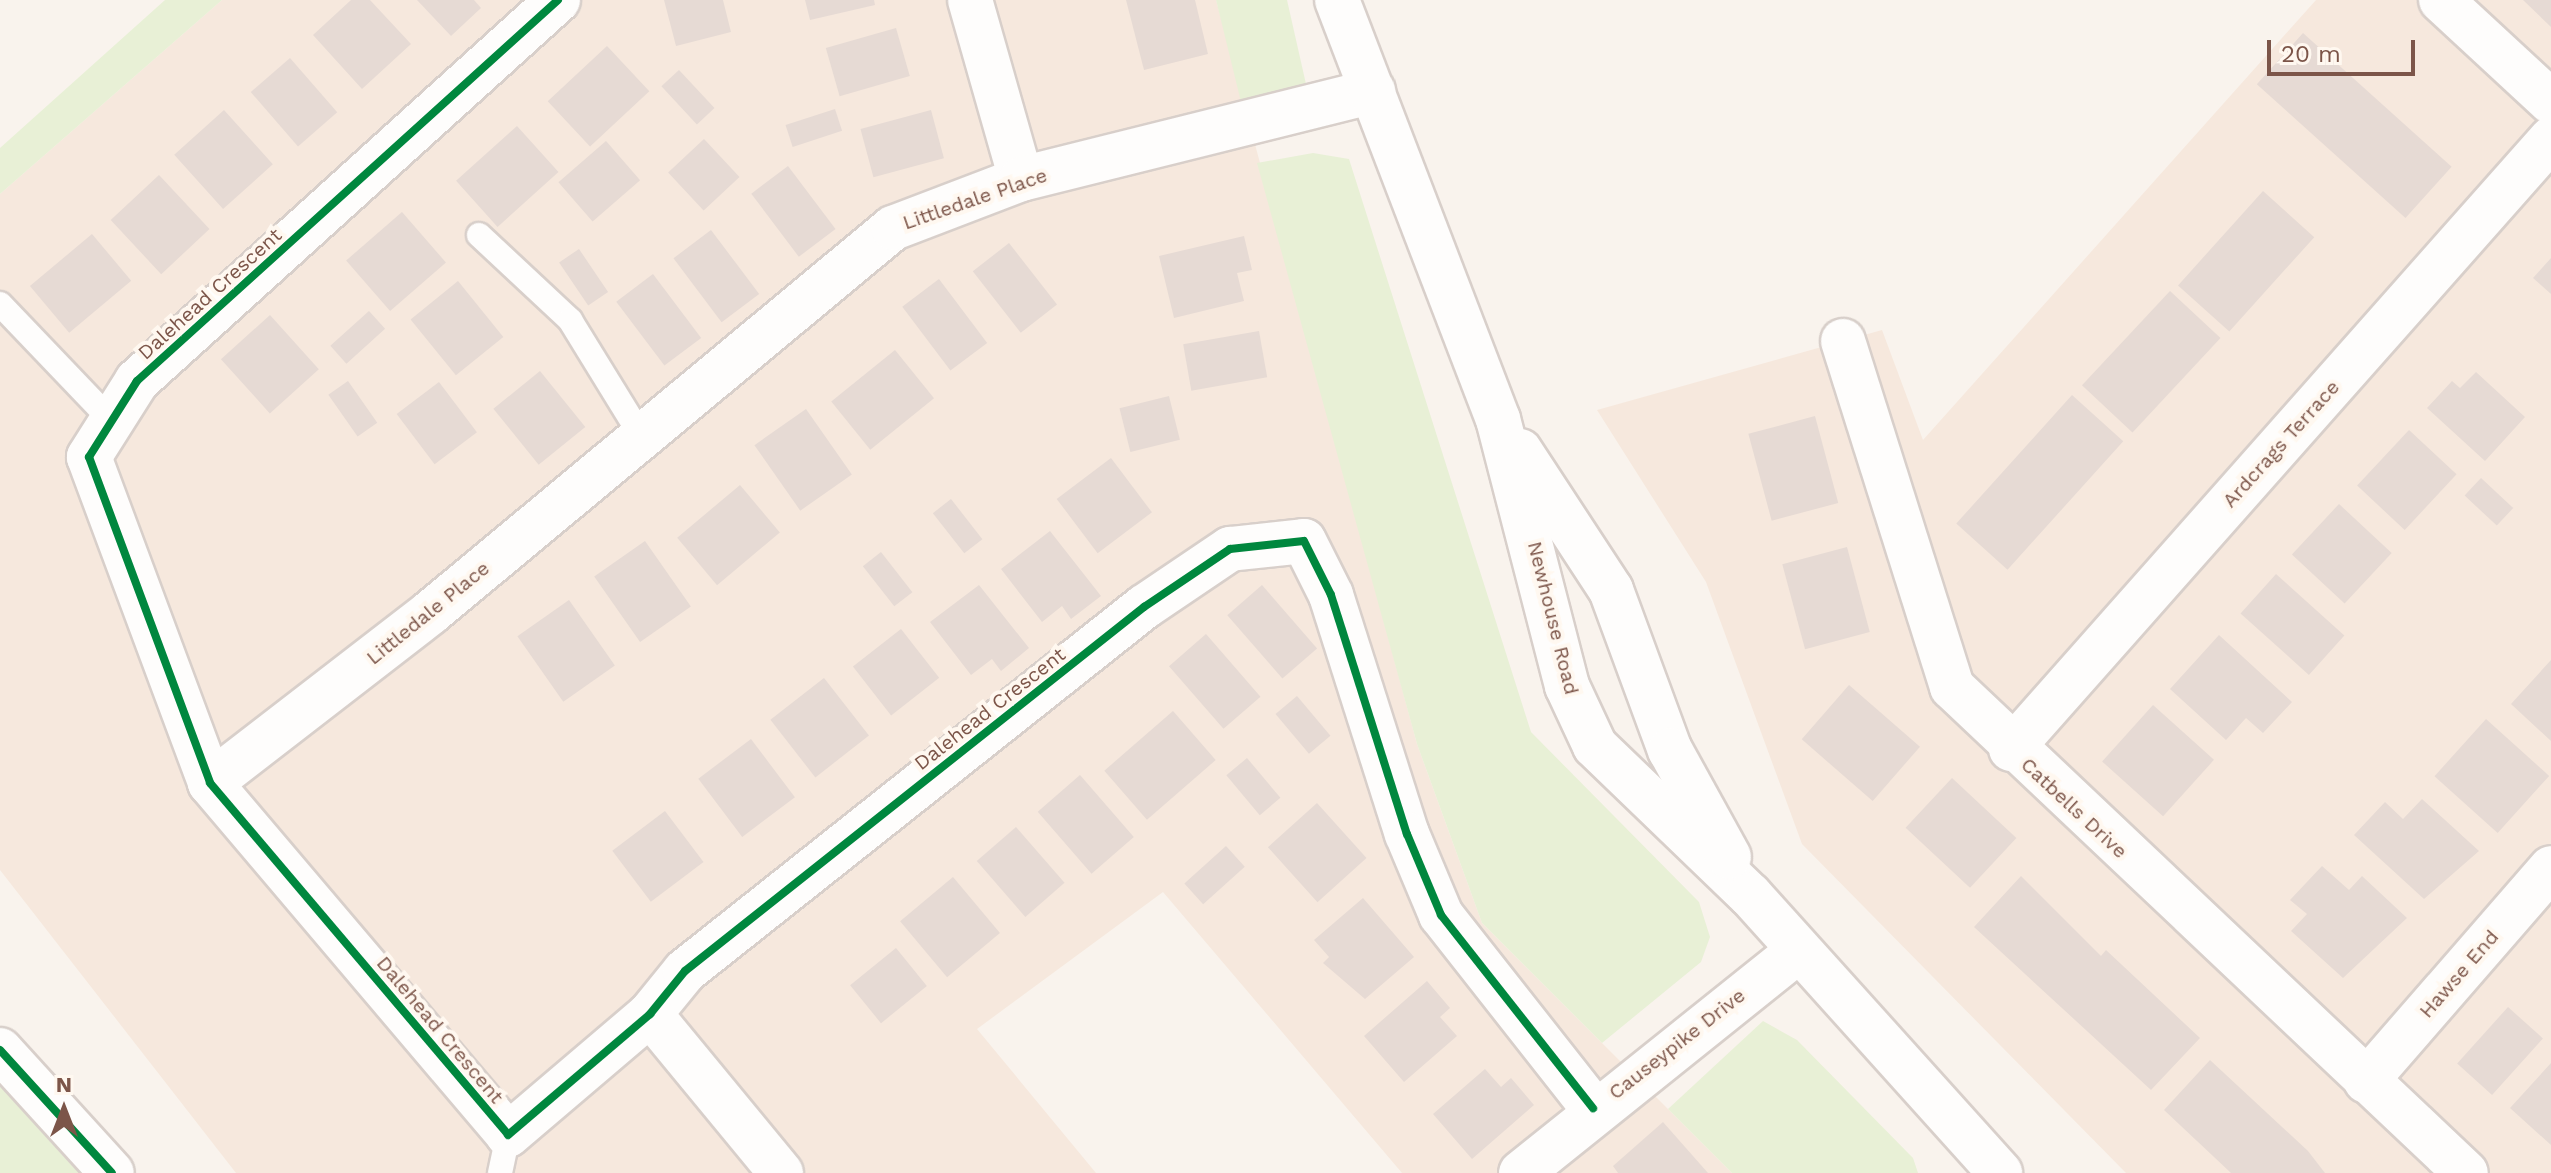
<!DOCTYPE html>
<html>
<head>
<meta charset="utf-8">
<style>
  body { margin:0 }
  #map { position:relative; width:2551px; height:1173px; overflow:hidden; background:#f9f3ed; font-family:"Work Sans",sans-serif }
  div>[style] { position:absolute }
  .residential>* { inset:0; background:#f6e8dd }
  .green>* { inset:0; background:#e8f0d6 }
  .building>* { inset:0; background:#e6dad4; transform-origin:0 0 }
  .roads { filter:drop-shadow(2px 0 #d8cfca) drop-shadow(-2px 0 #d8cfca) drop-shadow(0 2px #d8cfca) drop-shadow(0 -2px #d8cfca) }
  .lane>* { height:24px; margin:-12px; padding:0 12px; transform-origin:12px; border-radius:12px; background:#fefdfc }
  .street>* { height:44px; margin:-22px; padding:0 22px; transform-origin:22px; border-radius:22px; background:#fefdfc }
  .secondary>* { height:44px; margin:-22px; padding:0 22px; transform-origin:22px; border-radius:22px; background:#fefdfc }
  .cycleway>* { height:8px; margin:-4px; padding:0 4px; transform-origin:4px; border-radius:4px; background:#00873e }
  span { translate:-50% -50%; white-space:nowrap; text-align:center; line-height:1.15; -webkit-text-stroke:8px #fff8f0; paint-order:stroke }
  .street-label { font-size:20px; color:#7c5549 }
  .north { position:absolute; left:24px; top:1069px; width:80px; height:80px; -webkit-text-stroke:6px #fff8f0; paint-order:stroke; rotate:0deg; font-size:22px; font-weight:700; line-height:32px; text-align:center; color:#7c5549 }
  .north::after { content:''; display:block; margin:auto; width:28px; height:36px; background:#7c5549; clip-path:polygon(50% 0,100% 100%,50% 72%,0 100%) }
  .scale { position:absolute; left:2267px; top:40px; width:148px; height:36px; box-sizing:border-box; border:4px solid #7c5549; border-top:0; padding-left:10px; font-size:24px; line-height:28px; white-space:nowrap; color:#7c5549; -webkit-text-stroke:6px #fff8f0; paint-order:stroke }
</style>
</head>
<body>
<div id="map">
  <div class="residential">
    <div style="clip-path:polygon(222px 0,1216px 0,1417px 744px,1482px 923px,1732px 1173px,1402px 1173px,1163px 892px,977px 1029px,1096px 1173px,236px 1173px,0 870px,0 194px)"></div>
    <div style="clip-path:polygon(2316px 0,2551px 0,2551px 1173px,2126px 1173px,1802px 844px,1706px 582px,1597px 410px,1882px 330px,1923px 440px)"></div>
  </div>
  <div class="green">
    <div style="clip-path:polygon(165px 0,222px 0,0 194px,0 148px)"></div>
    <div style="clip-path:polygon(1216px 0,1287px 0,1308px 93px,1243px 110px)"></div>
    <div style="clip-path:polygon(1313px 153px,1349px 159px,1531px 732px,1699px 902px,1710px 937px,1701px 962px,1602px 1043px,1482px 923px,1417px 744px,1257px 163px)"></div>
    <div style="clip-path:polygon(1763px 1021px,1797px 1040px,1913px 1158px,1918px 1173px,1732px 1173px,1668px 1109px)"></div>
    <div style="clip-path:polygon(0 1080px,13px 1098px,84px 1173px,0 1173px)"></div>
  </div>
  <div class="building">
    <div style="clip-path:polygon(351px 0,370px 0,411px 44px,362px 89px,313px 35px)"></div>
    <div style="clip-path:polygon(417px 0,474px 0,481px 8px,451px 36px)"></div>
    <div style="clip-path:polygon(664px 0,723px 0,731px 32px,676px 46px)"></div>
    <div style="clip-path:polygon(805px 0,874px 0,875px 5px,810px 20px)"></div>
    <div style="clip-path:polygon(1126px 0,1195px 0,1208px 54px,1144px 70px)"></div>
    <div style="clip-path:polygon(2523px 0,2551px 0,2551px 27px)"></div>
    <div style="left:896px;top:28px;width:50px;height:73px;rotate:74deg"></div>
    <div style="left:2303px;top:33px;width:200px;height:69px;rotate:42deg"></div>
    <div style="left:607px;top:46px;width:62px;height:81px;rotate:47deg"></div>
    <div style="left:290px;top:58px;width:72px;height:52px;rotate:49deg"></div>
    <div style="left:679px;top:70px;width:52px;height:24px;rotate:47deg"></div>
    <div style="left:835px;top:109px;width:23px;height:52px;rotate:72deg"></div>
    <div style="left:224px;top:110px;width:73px;height:67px;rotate:48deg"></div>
    <div style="left:931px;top:110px;width:50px;height:73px;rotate:75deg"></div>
    <div style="left:517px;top:126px;width:62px;height:82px;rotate:48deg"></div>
    <div style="left:704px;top:139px;width:52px;height:49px;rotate:47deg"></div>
    <div style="left:606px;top:141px;width:52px;height:63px;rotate:49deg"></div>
    <div style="left:788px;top:166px;width:79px;height:46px;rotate:53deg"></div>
    <div style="left:159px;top:175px;width:74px;height:66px;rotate:47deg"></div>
    <div style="left:2263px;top:191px;width:69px;height:127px;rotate:42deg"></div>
    <div style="left:402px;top:212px;width:67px;height:74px;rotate:49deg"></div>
    <div style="left:711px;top:230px;width:80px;height:47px;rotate:53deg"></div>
    <div style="left:92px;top:234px;width:61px;height:81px;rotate:50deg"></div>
    <div style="clip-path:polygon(1244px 236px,1252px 270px,1237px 273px,1244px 301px,1174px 318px,1159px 256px)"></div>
    <div style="left:1009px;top:243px;width:78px;height:46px;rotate:52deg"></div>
    <div style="left:579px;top:249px;width:52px;height:24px;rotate:56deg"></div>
    <div style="clip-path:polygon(2551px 258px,2551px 294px,2533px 278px)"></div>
    <div style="left:653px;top:274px;width:80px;height:46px;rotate:53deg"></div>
    <div style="left:939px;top:279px;width:80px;height:46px;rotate:53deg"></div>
    <div style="left:458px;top:281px;width:72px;height:61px;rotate:51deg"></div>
    <div style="left:2170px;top:291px;width:69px;height:129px;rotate:43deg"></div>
    <div style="left:369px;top:311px;width:24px;height:52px;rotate:48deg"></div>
    <div style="left:270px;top:315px;width:73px;height:66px;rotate:48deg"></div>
    <div style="left:1259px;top:331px;width:47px;height:77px;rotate:80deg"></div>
    <div style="left:895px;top:350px;width:62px;height:82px;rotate:51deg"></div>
    <div style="left:540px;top:371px;width:72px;height:60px;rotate:51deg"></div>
    <div style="clip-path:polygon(2476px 372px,2525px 417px,2485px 461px,2427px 408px,2452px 381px,2460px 388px)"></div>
    <div style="left:348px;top:381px;width:51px;height:24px;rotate:55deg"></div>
    <div style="left:439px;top:382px;width:63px;height:53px;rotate:53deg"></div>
    <div style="left:2072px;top:395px;width:69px;height:173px;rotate:42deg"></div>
    <div style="left:1169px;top:396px;width:45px;height:51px;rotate:76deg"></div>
    <div style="left:806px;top:409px;width:80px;height:63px;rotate:55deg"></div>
    <div style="left:1815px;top:416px;width:90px;height:69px;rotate:75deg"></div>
    <div style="left:2409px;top:430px;width:65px;height:76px;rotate:43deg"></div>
    <div style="left:1111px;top:458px;width:68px;height:68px;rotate:53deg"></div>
    <div style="left:2481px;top:478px;width:44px;height:24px;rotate:43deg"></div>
    <div style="left:740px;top:485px;width:62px;height:82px;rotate:50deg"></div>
    <div style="left:951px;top:499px;width:51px;height:23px;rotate:52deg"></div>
    <div style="left:2339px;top:504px;width:72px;height:69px;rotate:43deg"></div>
    <div style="clip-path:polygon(1050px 531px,1101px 596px,1071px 619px,1062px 606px,1042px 622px,1001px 569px)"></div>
    <div style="left:645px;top:541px;width:80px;height:62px;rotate:55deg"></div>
    <div style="left:1847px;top:547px;width:88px;height:67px;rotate:75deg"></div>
    <div style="left:881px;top:552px;width:51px;height:23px;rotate:52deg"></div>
    <div style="left:2276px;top:574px;width:92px;height:53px;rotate:42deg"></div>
    <div style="clip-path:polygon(979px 585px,1029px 648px,1001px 671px,992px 659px,971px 675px,930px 622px)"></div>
    <div style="left:1262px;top:585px;width:84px;height:46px;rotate:49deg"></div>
    <div style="left:569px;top:600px;width:80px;height:63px;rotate:55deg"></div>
    <div style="left:901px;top:629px;width:62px;height:61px;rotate:52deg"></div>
    <div style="left:1206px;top:634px;width:83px;height:49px;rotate:49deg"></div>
    <div style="clip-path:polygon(2219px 635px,2292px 702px,2263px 733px,2246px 718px,2226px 740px,2170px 689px)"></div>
    <div style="clip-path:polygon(2551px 660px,2551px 741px,2511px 704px)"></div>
    <div style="left:824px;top:678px;width:73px;height:68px;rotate:52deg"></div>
    <div style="left:1849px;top:685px;width:94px;height:72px;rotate:41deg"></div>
    <div style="left:1297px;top:696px;width:52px;height:28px;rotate:50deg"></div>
    <div style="left:2153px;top:705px;width:82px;height:76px;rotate:42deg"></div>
    <div style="left:1173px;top:711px;width:65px;height:91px;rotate:49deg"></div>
    <div style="left:2486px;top:719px;width:85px;height:77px;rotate:42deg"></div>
    <div style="left:751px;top:739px;width:73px;height:66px;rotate:53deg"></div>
    <div style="left:1247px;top:758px;width:52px;height:27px;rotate:50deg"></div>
    <div style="left:1080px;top:775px;width:82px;height:56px;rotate:49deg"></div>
    <div style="left:1952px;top:778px;width:88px;height:68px;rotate:43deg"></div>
    <div style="clip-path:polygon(2422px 799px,2479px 851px,2424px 899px,2354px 835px,2385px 802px,2403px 819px)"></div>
    <div style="left:1317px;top:803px;width:74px;height:66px;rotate:48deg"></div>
    <div style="left:665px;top:811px;width:64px;height:66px;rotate:53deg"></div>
    <div style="left:1016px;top:827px;width:74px;height:52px;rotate:49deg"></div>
    <div style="left:1226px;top:846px;width:28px;height:56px;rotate:48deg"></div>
    <div style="clip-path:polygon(2322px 866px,2349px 890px,2362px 876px,2407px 918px,2343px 978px,2291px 931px,2307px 914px,2290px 900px)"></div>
    <div style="clip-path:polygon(2021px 876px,2101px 956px,2106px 950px,2200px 1038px,2151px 1090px,1974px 927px)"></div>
    <div style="left:953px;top:877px;width:73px;height:69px;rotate:50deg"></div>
    <div style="clip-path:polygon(1363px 898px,1414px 957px,1365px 999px,1323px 963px,1329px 957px,1314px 940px)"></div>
    <div style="left:896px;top:948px;width:49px;height:59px;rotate:51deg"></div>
    <div style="clip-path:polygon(1427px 981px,1450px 1008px,1440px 1017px,1457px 1036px,1404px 1082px,1364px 1036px)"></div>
    <div style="left:2508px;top:1007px;width:47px;height:76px;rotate:42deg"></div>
    <div style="clip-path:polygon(2210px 1060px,2308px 1151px,2325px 1173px,2231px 1173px,2164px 1110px)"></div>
    <div style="clip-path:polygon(2551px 1063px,2551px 1145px,2510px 1108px)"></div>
    <div style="clip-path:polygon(1485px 1069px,1501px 1087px,1511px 1078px,1534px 1105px,1472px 1159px,1433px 1114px)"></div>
    <div style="clip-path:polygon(1663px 1122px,1708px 1173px,1618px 1173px,1613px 1166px)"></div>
  </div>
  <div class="roads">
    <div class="lane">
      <div style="left:479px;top:235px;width:125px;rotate:43deg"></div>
      <div style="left:570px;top:320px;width:137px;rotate:58.4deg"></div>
      <div style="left:0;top:304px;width:162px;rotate:46.3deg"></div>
      <div style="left:500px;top:1173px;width:39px;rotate:-78deg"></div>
    </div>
    <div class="street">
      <div style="left:558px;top:0;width:568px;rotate:137.86deg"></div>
      <div style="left:137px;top:381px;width:90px;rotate:122.3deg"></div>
      <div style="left:89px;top:457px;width:348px;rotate:69.6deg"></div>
      <div style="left:210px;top:783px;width:461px;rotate:49.7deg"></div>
      <div style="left:508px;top:1135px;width:187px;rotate:-40.4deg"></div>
      <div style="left:650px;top:1014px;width:55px;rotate:-50.9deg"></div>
      <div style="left:685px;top:971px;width:586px;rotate:-38.42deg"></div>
      <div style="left:1144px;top:607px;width:104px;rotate:-34deg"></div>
      <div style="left:1230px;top:549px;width:74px;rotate:-6.2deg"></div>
      <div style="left:1304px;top:541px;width:60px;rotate:63.4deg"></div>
      <div style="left:1331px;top:595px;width:251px;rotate:72.4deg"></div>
      <div style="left:1407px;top:834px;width:88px;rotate:67.2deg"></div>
      <div style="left:1441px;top:915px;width:246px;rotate:51.8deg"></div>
      <div style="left:970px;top:0;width:186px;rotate:74.1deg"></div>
      <div style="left:2441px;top:0;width:150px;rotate:42.8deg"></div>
      <div style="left:1843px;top:341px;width:363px;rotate:72.5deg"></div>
      <div style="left:1952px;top:687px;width:707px;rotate:43.4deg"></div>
      <div style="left:2011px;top:749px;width:815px;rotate:-48.48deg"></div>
      <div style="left:210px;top:783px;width:279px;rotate:-37.7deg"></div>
      <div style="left:431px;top:612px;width:601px;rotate:-39.73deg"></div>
      <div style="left:893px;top:228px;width:137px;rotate:-20.9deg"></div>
      <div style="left:1021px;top:179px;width:363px;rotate:-14deg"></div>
      <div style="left:650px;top:1014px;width:206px;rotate:50.5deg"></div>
      <div style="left:0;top:1050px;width:166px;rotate:47.7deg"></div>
      <div style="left:2366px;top:1081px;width:282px;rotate:-49deg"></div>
      <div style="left:1521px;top:1173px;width:356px;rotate:-38.7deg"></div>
    </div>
    <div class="secondary">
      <div style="left:1337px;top:0;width:449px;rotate:69deg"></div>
      <div style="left:1498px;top:419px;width:276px;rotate:75.5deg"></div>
      <div style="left:1567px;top:686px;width:66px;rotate:65deg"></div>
      <div style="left:1595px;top:746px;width:215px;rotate:43.9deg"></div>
      <div style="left:1750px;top:895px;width:374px;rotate:48deg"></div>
      <div style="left:1520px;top:451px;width:166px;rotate:56.8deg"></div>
      <div style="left:1611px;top:590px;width:171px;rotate:69.8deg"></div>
      <div style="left:1670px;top:750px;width:122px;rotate:61.1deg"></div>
    </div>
  </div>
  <div class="cycleway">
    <div style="left:558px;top:0;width:568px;rotate:137.86deg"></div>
    <div style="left:137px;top:381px;width:90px;rotate:122.3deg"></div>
    <div style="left:89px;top:457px;width:348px;rotate:69.6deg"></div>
    <div style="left:210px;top:783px;width:461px;rotate:49.7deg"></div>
    <div style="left:508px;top:1135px;width:187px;rotate:-40.4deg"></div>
    <div style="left:650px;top:1014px;width:55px;rotate:-50.9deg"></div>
    <div style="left:685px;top:971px;width:586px;rotate:-38.42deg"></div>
    <div style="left:1144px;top:607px;width:104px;rotate:-34deg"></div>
    <div style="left:1230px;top:549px;width:74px;rotate:-6.2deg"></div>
    <div style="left:1304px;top:541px;width:60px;rotate:63.4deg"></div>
    <div style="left:1331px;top:595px;width:251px;rotate:72.4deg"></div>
    <div style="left:1407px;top:834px;width:88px;rotate:67.2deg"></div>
    <div style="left:1441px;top:915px;width:246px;rotate:51.8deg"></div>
    <div style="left:0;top:1050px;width:166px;rotate:47.7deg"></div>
  </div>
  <div class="street-label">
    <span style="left:975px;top:199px;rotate:-19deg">Littledale Place</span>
    <span style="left:210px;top:294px;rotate:-42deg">Dalehead Crescent</span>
    <span style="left:2281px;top:444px;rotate:-48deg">Ardcrags Terrace</span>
    <span style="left:428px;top:613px;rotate:-39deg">Littledale Place</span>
    <span style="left:1553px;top:618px;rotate:76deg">Newhouse Road</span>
    <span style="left:990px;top:709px;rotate:-38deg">Dalehead Crescent</span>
    <span style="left:2074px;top:808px;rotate:43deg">Catbells Drive</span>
    <span style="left:2459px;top:974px;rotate:-49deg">Hawse End</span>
    <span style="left:440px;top:1030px;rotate:50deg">Dalehead Crescent</span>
    <span style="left:1677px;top:1044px;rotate:-38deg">Causeypike Drive</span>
  </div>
  <div class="north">N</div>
  <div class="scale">20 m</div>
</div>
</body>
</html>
